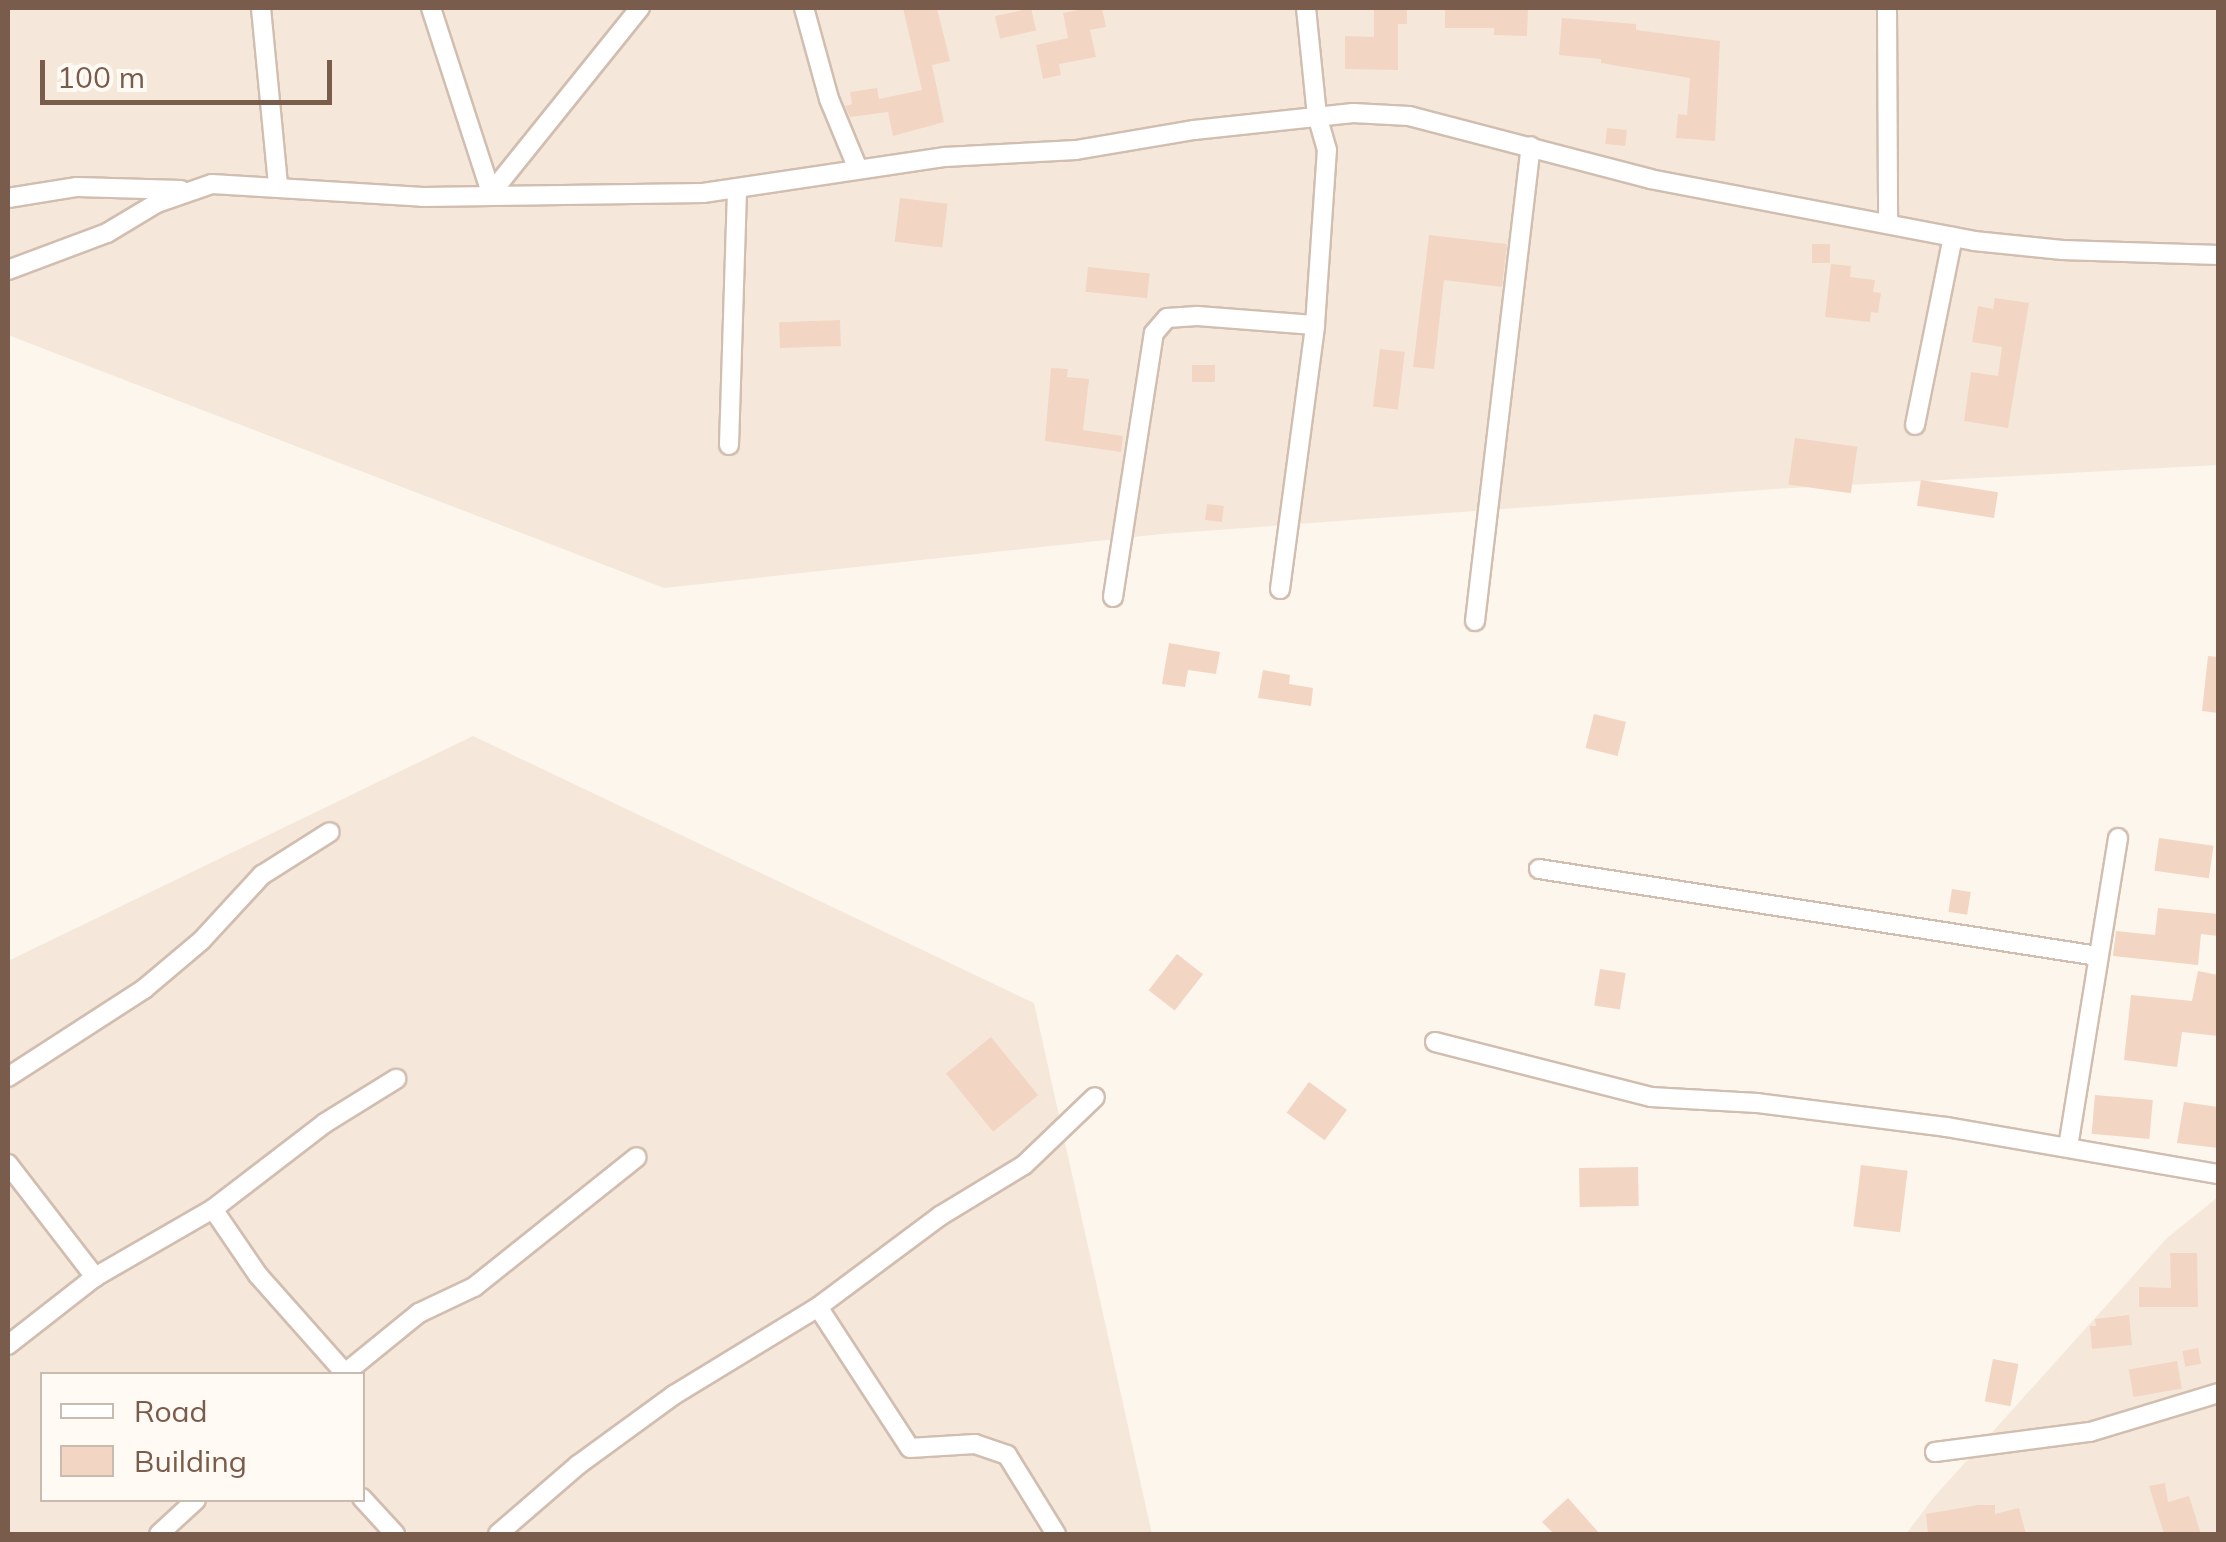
<!DOCTYPE html>
<html>
<head>
<meta charset="utf-8">
<style>
  body { margin:0 }
  #map { position:relative; width:2226px; height:1542px; overflow:hidden; background:#fdf6ec; font-family:Mulish,sans-serif }
  div>[style] { position:absolute }
  .residential>* { inset:0; background:#f5e8da }
  .building>* { inset:0; background:#f3d5c3; transform-origin:0 0 }
  .roads { filter:drop-shadow(2px 0 #d1beb0) drop-shadow(-2px 0 #d1beb0) drop-shadow(0 2px #d1beb0) drop-shadow(0 -2px #d1beb0) }
  .minor>* { height:18px; margin:-9px; padding:0 9px; transform-origin:9px; border-radius:9px; background:#fff }
  span { translate:-50% -50%; white-space:nowrap; text-align:center; line-height:1.15; -webkit-text-stroke:8px #fffaf3; paint-order:stroke }
  .frame { position:absolute; inset:0; border:10px solid #7a5c4d; pointer-events:none }
  .legend { position:absolute; left:40px; top:1372px; width:325px; height:130px; box-sizing:border-box; background:#fffaf3; border:2px solid #cabbb1; margin:0; padding:12px 18px; list-style:none; font-size:30px; color:#7a5c4d }
  .legend li { display:flex; align-items:center; gap:20px; height:50px }
  .legend b { width:50px; border:2px solid #cabbb1 }
  .scale { position:absolute; left:40px; top:60px; width:292px; height:45px; box-sizing:border-box; border:5px solid #7a5c4d; border-top:0; padding-left:12px; font-size:30px; line-height:35px; white-space:nowrap; color:#7a5c4d; -webkit-text-stroke:8px #fffaf3; paint-order:stroke }
</style>
</head>
<body>
<div id="map">
  <div class="residential">
    <div style="clip-path:polygon(8px 8px,2218px 8px,2218px 465px,1774px 489px,1162px 534px,664px 588px,8px 335px)"></div>
    <div style="clip-path:polygon(evenodd,473px 736px,1034px 1003px,1152px 1534px,8px 1534px,8px 961px,473px 736px,42px 1374px,362px 1374px,362px 1500px,42px 1500px,42px 1374px)"></div>
    <div style="clip-path:polygon(2218px 1197px,2218px 1534px,1906px 1534px,1934px 1497px,2167px 1238px)"></div>
  </div>
  <div class="building">
    <div style="clip-path:polygon(903px 8px,937px 8px,950px 61px,932px 65px,944px 122px,893px 136px,888px 112px,850px 117px,845px 106px,852px 104px,850px 92px,877px 88px,879px 99px,922px 90px)"></div>
    <div style="left:1031px;top:8px;width:23px;height:37px;rotate:77deg"></div>
    <div style="clip-path:polygon(1089px 8px,1102px 8px,1106px 27px,1090px 30px,1096px 57px,1059px 64px,1061px 75px,1043px 79px,1036px 45px,1068px 38px,1063px 13px)"></div>
    <div style="clip-path:polygon(1374px 8px,1407px 8px,1407px 24px,1398px 24px,1398px 70px,1345px 69px,1345px 36px,1374px 37px)"></div>
    <div style="clip-path:polygon(1445px 8px,1528px 8px,1527px 36px,1494px 35px,1494px 28px,1445px 28px)"></div>
    <div style="clip-path:polygon(1562px 18px,1636px 24px,1636px 30px,1720px 41px,1715px 141px,1676px 138px,1678px 114px,1687px 115px,1690px 78px,1601px 63px,1601px 59px,1559px 55px)"></div>
    <div style="left:1607px;top:128px;width:20px;height:16px;rotate:6deg"></div>
    <div style="left:900px;top:198px;width:48px;height:44px;rotate:7deg"></div>
    <div style="clip-path:polygon(1429px 235px,1507px 244px,1502px 287px,1444px 280px,1434px 369px,1413px 367px)"></div>
    <div style="left:1830px;top:244px;width:19px;height:18px;rotate:90deg"></div>
    <div style="clip-path:polygon(1831px 264px,1851px 266px,1850px 277px,1875px 280px,1873px 292px,1881px 293px,1878px 313px,1871px 312px,1870px 322px,1825px 317px)"></div>
    <div style="left:1088px;top:267px;width:62px;height:25px;rotate:6deg"></div>
    <div style="clip-path:polygon(1995px 298px,2029px 303px,2008px 428px,1964px 421px,1971px 372px,1998px 376px,2002px 347px,1972px 342px,1978px 306px,1993px 309px)"></div>
    <div style="left:840px;top:320px;width:26px;height:61px;rotate:88deg"></div>
    <div style="left:1380px;top:349px;width:25px;height:58px;rotate:7deg"></div>
    <div style="left:1192px;top:365px;width:23px;height:17px"></div>
    <div style="clip-path:polygon(1051px 368px,1068px 369px,1067px 377px,1089px 379px,1083px 430px,1123px 436px,1121px 452px,1045px 441px)"></div>
    <div style="left:1795px;top:438px;width:63px;height:47px;rotate:8deg"></div>
    <div style="left:1921px;top:480px;width:78px;height:26px;rotate:9deg"></div>
    <div style="left:1207px;top:504px;width:17px;height:16px;rotate:7deg"></div>
    <div style="clip-path:polygon(1169px 643px,1220px 652px,1216px 674px,1188px 670px,1185px 687px,1162px 684px)"></div>
    <div style="clip-path:polygon(2208px 656px,2218px 657px,2218px 713px,2202px 711px)"></div>
    <div style="clip-path:polygon(1263px 670px,1290px 675px,1289px 684px,1313px 688px,1311px 706px,1258px 698px)"></div>
    <div style="left:1594px;top:714px;width:33px;height:35px;rotate:14deg"></div>
    <div style="left:2159px;top:838px;width:55px;height:33px;rotate:8deg"></div>
    <div style="left:1952px;top:889px;width:19px;height:23px;rotate:9deg"></div>
    <div style="clip-path:polygon(2158px 908px,2218px 914px,2218px 936px,2201px 934px,2198px 965px,2113px 956px,2116px 931px,2155px 935px)"></div>
    <div style="left:1177px;top:954px;width:33px;height:46px;rotate:38deg"></div>
    <div style="left:1600px;top:969px;width:26px;height:37px;rotate:9deg"></div>
    <div style="clip-path:polygon(2198px 971px,2218px 975px,2218px 1036px,2182px 1032px,2177px 1067px,2124px 1060px,2131px 995px,2192px 1001px)"></div>
    <div style="left:991px;top:1037px;width:75px;height:58px;rotate:51deg"></div>
    <div style="left:1309px;top:1082px;width:47px;height:38px;rotate:36deg"></div>
    <div style="left:2095px;top:1095px;width:58px;height:39px;rotate:5deg"></div>
    <div style="clip-path:polygon(2184px 1102px,2218px 1107px,2218px 1148px,2177px 1143px)"></div>
    <div style="left:1861px;top:1165px;width:47px;height:62px;rotate:7deg"></div>
    <div style="left:1638px;top:1167px;width:39px;height:59px;rotate:89deg"></div>
    <div style="clip-path:polygon(2170px 1253px,2197px 1253px,2198px 1307px,2139px 1307px,2139px 1287px,2171px 1288px)"></div>
    <div style="clip-path:polygon(2129px 1315px,2132px 1345px,2092px 1349px,2090px 1326px,2096px 1326px,2095px 1319px)"></div>
    <div style="left:2198px;top:1348px;width:16px;height:16px;rotate:79deg"></div>
    <div style="left:1993px;top:1359px;width:26px;height:43px;rotate:11deg"></div>
    <div style="left:2177px;top:1361px;width:28px;height:49px;rotate:80deg"></div>
    <div style="clip-path:polygon(2165px 1483px,2168px 1502px,2189px 1496px,2201px 1534px,2164px 1534px,2149px 1486px)"></div>
    <div style="clip-path:polygon(1568px 1498px,1600px 1534px,1554px 1534px,1542px 1522px)"></div>
    <div style="clip-path:polygon(1978px 1505px,1995px 1505px,1995px 1514px,2019px 1508px,2026px 1534px,1928px 1534px,1926px 1514px)"></div>
  </div>
  <div class="roads">
    <div class="minor">
      <div style="left:261px;top:8px;width:178px;rotate:84.5deg"></div>
      <div style="left:431px;top:8px;width:194px;rotate:72deg"></div>
      <div style="left:491px;top:193px;width:238px;rotate:-51.2deg"></div>
      <div style="left:804px;top:8px;width:94px;rotate:74.6deg"></div>
      <div style="left:829px;top:99px;width:76px;rotate:67.5deg"></div>
      <div style="left:1887px;top:8px;width:215px;rotate:89.7deg"></div>
      <div style="left:8px;top:198px;width:70px;rotate:-9.1deg"></div>
      <div style="left:77px;top:187px;width:104px;rotate:1.7deg"></div>
      <div style="left:8px;top:270px;width:106px;rotate:-20.5deg"></div>
      <div style="left:107px;top:233px;width:58px;rotate:-31deg"></div>
      <div style="left:157px;top:203px;width:58px;rotate:-19.1deg"></div>
      <div style="left:212px;top:184px;width:211px;rotate:3.5deg"></div>
      <div style="left:423px;top:197px;width:280px;rotate:-0.8deg"></div>
      <div style="left:703px;top:193px;width:245px;rotate:-8.5deg"></div>
      <div style="left:945px;top:157px;width:131px;rotate:-3.1deg"></div>
      <div style="left:1076px;top:150px;width:120px;rotate:-9.6deg"></div>
      <div style="left:1194px;top:130px;width:160px;rotate:-6.1deg"></div>
      <div style="left:1353px;top:113px;width:56px;rotate:3.1deg"></div>
      <div style="left:1409px;top:116px;width:249px;rotate:14.6deg"></div>
      <div style="left:1650px;top:179px;width:330px;rotate:10.8deg"></div>
      <div style="left:1974px;top:241px;width:89px;rotate:5.8deg"></div>
      <div style="left:2063px;top:250px;width:155px;rotate:1.8deg"></div>
      <div style="left:1915px;top:425px;width:192px;rotate:-78.6deg"></div>
      <div style="left:729px;top:445px;width:256px;rotate:-88.2deg"></div>
      <div style="left:1280px;top:589px;width:266px;rotate:-82.4deg"></div>
      <div style="left:1315px;top:325px;width:175px;rotate:-86.1deg"></div>
      <div style="left:1327px;top:150px;width:35px;rotate:-106deg"></div>
      <div style="left:1317px;top:116px;width:109px;rotate:-95.8deg"></div>
      <div style="left:1113px;top:597px;width:267px;rotate:-81.2deg"></div>
      <div style="left:1154px;top:333px;width:20px;rotate:-49deg"></div>
      <div style="left:1167px;top:318px;width:30px;rotate:-4deg"></div>
      <div style="left:1197px;top:316px;width:118px;rotate:4.4deg"></div>
      <div style="left:1475px;top:621px;width:478px;rotate:-83.3deg"></div>
      <div style="left:1539px;top:869px;width:566px;rotate:8.85deg"></div>
      <div style="left:1435px;top:1042px;width:223px;rotate:14.3deg"></div>
      <div style="left:1651px;top:1097px;width:106px;rotate:3.2deg"></div>
      <div style="left:1757px;top:1103px;width:191px;rotate:7.2deg"></div>
      <div style="left:1946px;top:1127px;width:276px;rotate:9.8deg"></div>
      <div style="left:8px;top:1077px;width:162px;rotate:-32.9deg"></div>
      <div style="left:144px;top:989px;width:75px;rotate:-40.1deg"></div>
      <div style="left:201px;top:941px;width:90px;rotate:-47.3deg"></div>
      <div style="left:262px;top:875px;width:80px;rotate:-32.3deg"></div>
      <div style="left:2068px;top:1147px;width:313px;rotate:-80.8deg"></div>
      <div style="left:8px;top:1164px;width:143px;rotate:52.4deg"></div>
      <div style="left:95px;top:1277px;width:136px;rotate:-30deg"></div>
      <div style="left:213px;top:1209px;width:141px;rotate:-37.5deg"></div>
      <div style="left:325px;top:1123px;width:84px;rotate:-31.8deg"></div>
      <div style="left:213px;top:1209px;width:80px;rotate:55.7deg"></div>
      <div style="left:258px;top:1275px;width:131px;rotate:48.4deg"></div>
      <div style="left:818px;top:1307px;width:168px;rotate:56.9deg"></div>
      <div style="left:910px;top:1448px;width:65px;rotate:-3.5deg"></div>
      <div style="left:975px;top:1444px;width:34px;rotate:19deg"></div>
      <div style="left:1007px;top:1455px;width:93px;rotate:58.2deg"></div>
      <div style="left:8px;top:1345px;width:110px;rotate:-38deg"></div>
      <div style="left:344px;top:1374px;width:97px;rotate:-39.1deg"></div>
      <div style="left:419px;top:1313px;width:61px;rotate:-25.3deg"></div>
      <div style="left:474px;top:1287px;width:208px;rotate:-38.6deg"></div>
      <div style="left:1935px;top:1452px;width:156px;rotate:-7.4deg"></div>
      <div style="left:2090px;top:1432px;width:134px;rotate:-16.9deg"></div>
      <div style="left:362px;top:1498px;width:49px;rotate:47.5deg"></div>
      <div style="left:159px;top:1534px;width:50px;rotate:-42.6deg"></div>
      <div style="left:498px;top:1534px;width:106px;rotate:-40.8deg"></div>
      <div style="left:578px;top:1465px;width:119px;rotate:-36.1deg"></div>
      <div style="left:674px;top:1395px;width:169px;rotate:-31.4deg"></div>
      <div style="left:818px;top:1307px;width:152px;rotate:-36.7deg"></div>
      <div style="left:940px;top:1216px;width:98px;rotate:-31.3deg"></div>
      <div style="left:1024px;top:1165px;width:98px;rotate:-43.8deg"></div>
    </div>
  </div>
  <div class="frame"></div>
  <ul class="legend">
  <li><b style="height:12px;background:#fff"></b>Road</li>
  <li><b style="height:28px;background:#f3d5c3"></b>Building</li>
  </ul>
  <div class="scale">100 m</div>
</div>
</body>
</html>
